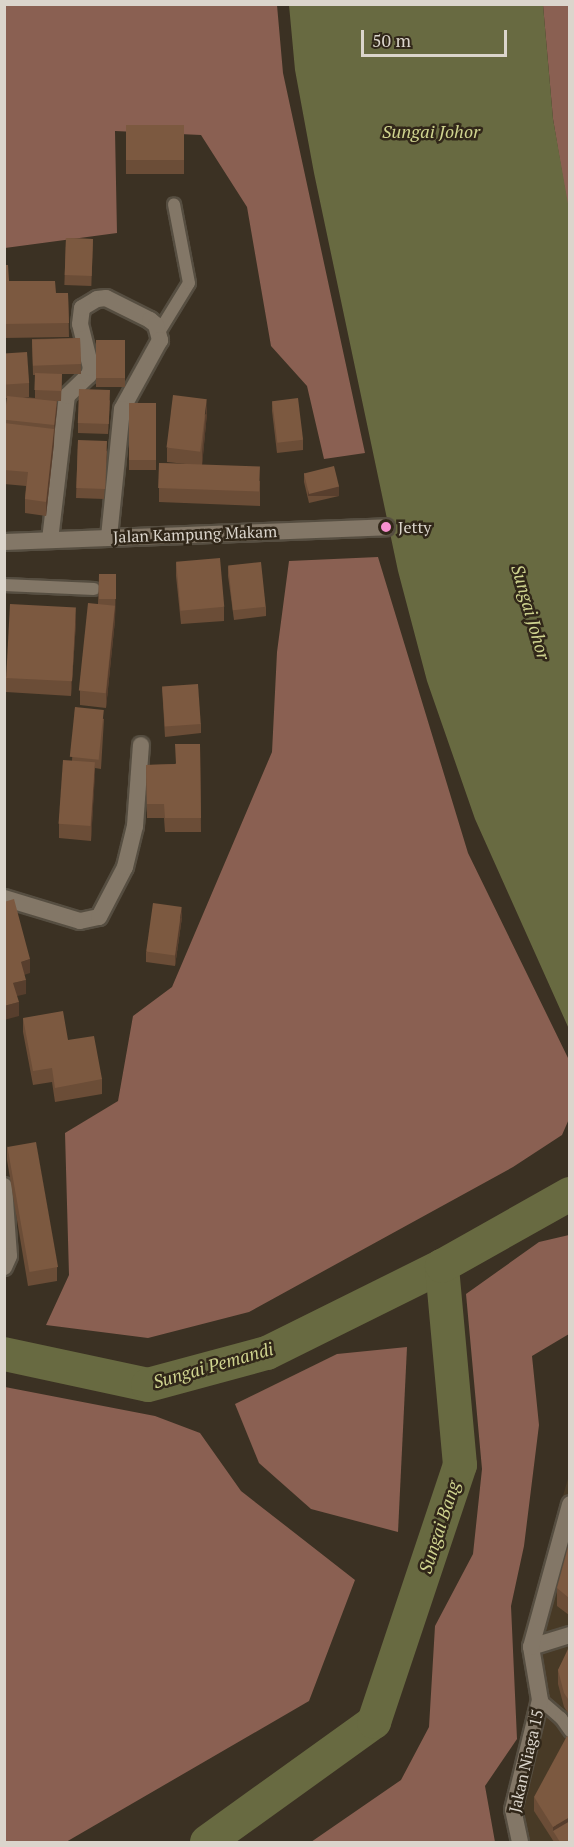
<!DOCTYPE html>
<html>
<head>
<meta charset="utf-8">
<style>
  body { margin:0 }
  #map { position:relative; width:574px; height:1847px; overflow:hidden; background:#3b3123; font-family:"PT Serif",serif }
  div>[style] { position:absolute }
  .built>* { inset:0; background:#483a26 }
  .forest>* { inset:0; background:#8a6052 }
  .water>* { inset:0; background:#686a41 }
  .river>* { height:34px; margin:-17px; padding:0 17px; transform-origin:17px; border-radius:17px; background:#686a41 }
  .roads { filter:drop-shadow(2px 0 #564e41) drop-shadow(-2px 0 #564e41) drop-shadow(0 2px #564e41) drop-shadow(0 -2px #564e41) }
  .service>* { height:12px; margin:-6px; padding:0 6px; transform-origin:6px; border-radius:6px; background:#837767 }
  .minor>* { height:16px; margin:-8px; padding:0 8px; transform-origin:8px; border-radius:8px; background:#837767 }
  .tertiary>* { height:16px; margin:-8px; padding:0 8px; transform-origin:8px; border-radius:8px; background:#837767 }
  .wall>* { inset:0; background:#6b4d37; transform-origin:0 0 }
  .shaded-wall>* { inset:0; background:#573e2d; transform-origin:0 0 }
  .building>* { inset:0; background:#7c5940; transform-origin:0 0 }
  .dots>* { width:16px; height:16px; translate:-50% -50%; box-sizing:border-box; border:3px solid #312719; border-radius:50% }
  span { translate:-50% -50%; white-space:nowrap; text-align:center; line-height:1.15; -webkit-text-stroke:5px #312719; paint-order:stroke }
  .poi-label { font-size:16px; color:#dbd5cc }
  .left { translate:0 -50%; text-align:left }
  .street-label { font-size:16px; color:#dbd5cc }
  .water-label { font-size:18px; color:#d0d48f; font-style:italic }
  .frame { position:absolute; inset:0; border:6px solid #dbd5cc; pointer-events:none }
  .scale { position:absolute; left:361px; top:30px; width:146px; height:27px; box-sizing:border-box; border:3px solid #dbd5cc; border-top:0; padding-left:8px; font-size:18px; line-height:21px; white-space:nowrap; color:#dbd5cc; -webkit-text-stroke:4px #312719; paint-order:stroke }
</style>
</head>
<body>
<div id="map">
  <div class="built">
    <div style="clip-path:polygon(569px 1475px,569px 1842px,512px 1842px,505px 1813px,530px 1695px,521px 1642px)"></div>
  </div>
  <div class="forest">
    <div style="clip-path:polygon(5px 5px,277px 5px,283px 73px,365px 453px,324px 459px,307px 386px,271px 346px,247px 207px,201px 135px,115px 131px,117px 233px,5px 248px)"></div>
    <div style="clip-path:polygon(543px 5px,569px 5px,569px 215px,553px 119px)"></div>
    <div style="clip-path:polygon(378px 557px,468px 853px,569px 1060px,569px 1119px,562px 1135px,513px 1167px,249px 1312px,148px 1338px,46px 1325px,69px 1275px,65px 1133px,118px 1101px,133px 1016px,172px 987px,272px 752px,277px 652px,289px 561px)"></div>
    <div style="clip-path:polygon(569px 1235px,569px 1334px,532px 1356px,539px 1425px,524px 1546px,511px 1606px,517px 1739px,485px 1786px,495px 1842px,311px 1842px,401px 1780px,429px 1727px,435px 1626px,473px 1554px,482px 1469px,466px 1294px,539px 1242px)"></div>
    <div style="clip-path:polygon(407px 1347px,398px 1532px,311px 1509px,259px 1463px,235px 1404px,337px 1354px)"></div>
    <div style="clip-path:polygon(5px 1387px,155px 1416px,200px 1433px,241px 1491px,355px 1580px,309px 1701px,66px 1842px,5px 1842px)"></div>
  </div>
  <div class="water">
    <div style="clip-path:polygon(289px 5px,543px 5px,553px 119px,570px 215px,569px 1029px,475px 819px,427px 681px,398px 571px,314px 173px,295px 70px)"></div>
  </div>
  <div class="river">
    <div style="left:4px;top:1354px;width:147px;rotate:12.1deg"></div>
    <div style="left:148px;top:1385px;width:123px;rotate:-15.1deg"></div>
    <div style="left:267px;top:1353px;width:195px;rotate:-26.4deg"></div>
    <div style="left:207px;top:1842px;width:206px;rotate:-35.7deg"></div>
    <div style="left:374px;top:1722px;width:271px;rotate:-71.5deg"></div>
    <div style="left:460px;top:1465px;width:200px;rotate:-95.2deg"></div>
    <div style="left:442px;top:1266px;width:147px;rotate:-29.4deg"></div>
  </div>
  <div class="roads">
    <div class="service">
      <div style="left:159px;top:332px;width:57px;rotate:-58.5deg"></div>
      <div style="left:189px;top:283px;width:80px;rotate:-100.8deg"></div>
      <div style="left:4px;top:585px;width:90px;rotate:2.5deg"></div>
      <div style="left:540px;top:1700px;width:28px;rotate:41deg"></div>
      <div style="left:561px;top:1718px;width:16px;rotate:55deg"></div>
    </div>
    <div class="minor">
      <div style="left:50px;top:540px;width:145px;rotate:-83.3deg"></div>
      <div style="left:67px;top:396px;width:30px;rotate:-44deg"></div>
      <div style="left:89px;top:375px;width:7px;rotate:-74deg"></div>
      <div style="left:91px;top:368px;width:45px;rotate:-104deg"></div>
      <div style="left:80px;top:324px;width:16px;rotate:-83deg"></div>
      <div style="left:82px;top:308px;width:17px;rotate:-31deg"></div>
      <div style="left:97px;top:299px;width:9px;rotate:-6deg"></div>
      <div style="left:106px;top:298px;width:49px;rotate:26.6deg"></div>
      <div style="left:150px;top:320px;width:8px;rotate:40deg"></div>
      <div style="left:156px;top:325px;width:16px;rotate:75deg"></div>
      <div style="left:160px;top:340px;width:79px;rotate:118.8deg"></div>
      <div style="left:122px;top:409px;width:129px;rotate:95.8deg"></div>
      <div style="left:4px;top:898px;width:79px;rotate:16.8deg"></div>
      <div style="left:80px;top:921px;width:19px;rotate:-12deg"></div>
      <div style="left:99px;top:917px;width:56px;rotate:-62.5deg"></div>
      <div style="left:125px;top:867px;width:42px;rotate:-76.3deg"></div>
      <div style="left:135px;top:826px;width:81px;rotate:-85.8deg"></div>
      <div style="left:4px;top:1186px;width:70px;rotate:85.9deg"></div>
      <div style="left:9px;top:1256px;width:12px;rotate:114deg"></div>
      <div style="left:531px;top:1647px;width:41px;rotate:-17.1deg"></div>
      <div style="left:520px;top:1842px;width:33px;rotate:-102deg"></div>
      <div style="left:513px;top:1810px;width:113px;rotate:-76.2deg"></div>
      <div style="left:540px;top:1700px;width:54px;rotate:-99.6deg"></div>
      <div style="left:531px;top:1647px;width:148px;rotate:-74.7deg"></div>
    </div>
    <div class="tertiary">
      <div style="left:4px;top:542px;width:382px;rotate:-2.2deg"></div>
    </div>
  </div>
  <div class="wall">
    <div style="left:126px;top:125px;width:58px;height:49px"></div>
    <div style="left:66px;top:238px;width:27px;height:47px;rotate:2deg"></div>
    <div style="clip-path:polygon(4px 265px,9px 281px,56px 293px,68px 293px,69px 337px,4px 338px)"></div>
    <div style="clip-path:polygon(80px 338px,81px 374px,62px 374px,61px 401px,57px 401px,54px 443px,46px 516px,25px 513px,25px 499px,26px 486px,4px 484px,4px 423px,7px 398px,4px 398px,4px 354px,29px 383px,29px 397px,23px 397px,35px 398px,35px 375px,33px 375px,32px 339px)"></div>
    <div style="left:96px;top:340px;width:29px;height:47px"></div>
    <div style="clip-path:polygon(110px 400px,108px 434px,78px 433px,78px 423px)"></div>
    <div style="clip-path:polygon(272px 401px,303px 440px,303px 450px,277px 453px,272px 411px)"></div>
    <div style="left:156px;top:403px;width:67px;height:27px;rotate:90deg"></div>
    <div style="clip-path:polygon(207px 413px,202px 465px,260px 481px,260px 506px,159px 502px,159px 463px,186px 464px,167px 462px,167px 448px)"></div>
    <div style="clip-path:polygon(78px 440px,107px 451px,104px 499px,76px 498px)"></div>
    <div style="clip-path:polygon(304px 473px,339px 496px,309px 503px,304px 482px)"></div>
    <div style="clip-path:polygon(176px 562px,224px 607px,224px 621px,181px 624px,176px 576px)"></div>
    <div style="clip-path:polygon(228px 566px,266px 607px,266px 616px,234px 620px,228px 576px)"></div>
    <div style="clip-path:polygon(99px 574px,116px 574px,115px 620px,106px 708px,80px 705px,80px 691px,98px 604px)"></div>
    <div style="clip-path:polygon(76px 622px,71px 696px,6px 692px,6px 678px)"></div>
    <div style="clip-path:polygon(162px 687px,201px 724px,201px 733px,165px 737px)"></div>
    <div style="clip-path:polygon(75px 707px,104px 719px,101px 769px,95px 768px,91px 841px,59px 838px,59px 824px,72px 761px)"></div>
    <div style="clip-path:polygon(200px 744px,201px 832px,165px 832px,164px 818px,147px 818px,146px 765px,175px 764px)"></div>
    <div style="clip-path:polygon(182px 917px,175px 966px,146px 962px,146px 952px)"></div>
    <div style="clip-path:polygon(23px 1018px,68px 1040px,102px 1079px,102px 1094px,55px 1102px,52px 1082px,33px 1085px,23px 1032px)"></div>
    <div style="clip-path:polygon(7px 1146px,57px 1267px,57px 1281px,28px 1286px,7px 1160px)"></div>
    <div style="clip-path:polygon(570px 1540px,569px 1615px,557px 1606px,557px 1588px)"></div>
    <div style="clip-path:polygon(570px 1648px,570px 1716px,564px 1707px,558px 1684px,558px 1670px)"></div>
    <div style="clip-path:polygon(534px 1797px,570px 1842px,554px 1842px,534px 1811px)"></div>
  </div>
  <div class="shaded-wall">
    <div style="clip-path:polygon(207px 399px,207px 413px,202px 466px,202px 452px)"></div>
    <div style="clip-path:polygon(57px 401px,57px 410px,54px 434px,54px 425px)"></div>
    <div style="clip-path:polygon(54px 429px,54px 443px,46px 516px,46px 502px)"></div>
    <div style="left:339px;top:486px;width:10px;height:31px;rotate:90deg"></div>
    <div style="clip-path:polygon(116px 574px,115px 620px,106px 708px,106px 694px,115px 607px)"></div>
    <div style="clip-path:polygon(76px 608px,76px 622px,71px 696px,71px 682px)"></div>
    <div style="clip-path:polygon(95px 762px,95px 776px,91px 841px,91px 826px)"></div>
    <div style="clip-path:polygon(182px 907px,182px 917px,175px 966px,175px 956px)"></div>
    <div style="clip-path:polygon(30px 959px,30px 973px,21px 976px,21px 962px)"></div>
    <div style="clip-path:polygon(26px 980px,26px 994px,13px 997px,13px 983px)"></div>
    <div style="clip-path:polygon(19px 1002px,19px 1016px,4px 1020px,4px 1006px)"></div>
    <div style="clip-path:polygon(570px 1817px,570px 1831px,553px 1831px,553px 1827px)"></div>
  </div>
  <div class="building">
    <div style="left:126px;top:125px;width:58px;height:35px"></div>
    <div style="left:66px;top:238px;width:27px;height:37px;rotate:2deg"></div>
    <div style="clip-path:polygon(4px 265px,8px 265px,9px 281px,55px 281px,56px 293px,68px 293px,69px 323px,4px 324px)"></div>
    <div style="left:80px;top:338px;width:26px;height:48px;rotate:88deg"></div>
    <div style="left:96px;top:340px;width:29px;height:38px"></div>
    <div style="left:27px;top:352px;width:31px;height:23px;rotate:86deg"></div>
    <div style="left:35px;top:373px;width:27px;height:17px;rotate:2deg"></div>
    <div style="left:79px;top:389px;width:31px;height:34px;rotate:2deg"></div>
    <div style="left:173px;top:395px;width:34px;height:53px;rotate:7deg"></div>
    <div style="left:7px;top:396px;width:50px;height:24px;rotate:6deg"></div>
    <div style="left:298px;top:398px;width:42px;height:26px;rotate:83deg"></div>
    <div style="left:156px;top:403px;width:57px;height:27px;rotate:90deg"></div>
    <div style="clip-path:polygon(4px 423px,54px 429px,46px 502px,25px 499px,28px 472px,4px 470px)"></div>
    <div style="left:78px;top:440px;width:29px;height:48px;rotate:2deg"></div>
    <div style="left:159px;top:463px;width:101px;height:25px;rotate:2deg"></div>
    <div style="left:334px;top:466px;width:21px;height:31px;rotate:76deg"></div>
    <div style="left:220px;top:558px;width:49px;height:44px;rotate:85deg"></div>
    <div style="left:261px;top:562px;width:45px;height:33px;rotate:84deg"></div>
    <div style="left:99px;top:574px;width:17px;height:25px"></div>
    <div style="left:88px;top:603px;width:27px;height:88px;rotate:6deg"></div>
    <div style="left:10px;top:604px;width:66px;height:74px;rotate:3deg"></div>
    <div style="left:198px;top:684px;width:40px;height:36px;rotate:86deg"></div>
    <div style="left:75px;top:707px;width:29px;height:50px;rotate:6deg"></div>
    <div style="clip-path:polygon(175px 744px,200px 744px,201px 818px,165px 818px,164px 804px,147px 804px,146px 765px,176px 764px)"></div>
    <div style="left:63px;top:760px;width:32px;height:64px;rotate:4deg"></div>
    <div style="clip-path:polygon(14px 899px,30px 959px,21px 962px,26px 980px,13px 983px,19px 1002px,4px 1006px,4px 902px)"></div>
    <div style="left:153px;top:903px;width:29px;height:49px;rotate:8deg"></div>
    <div style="clip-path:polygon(63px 1011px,68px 1040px,94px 1036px,102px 1079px,55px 1088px,52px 1068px,33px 1071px,23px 1018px)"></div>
    <div style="left:36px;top:1142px;width:127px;height:29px;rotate:80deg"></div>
    <div style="clip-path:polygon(570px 1540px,570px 1597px,569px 1598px,557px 1588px)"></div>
    <div style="clip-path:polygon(570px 1648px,570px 1702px,564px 1693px,558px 1670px,568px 1649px)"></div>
    <div style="clip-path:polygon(567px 1736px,570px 1740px,570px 1817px,553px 1827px,534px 1797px)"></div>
    <div style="clip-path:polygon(570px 1821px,570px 1842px,560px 1842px,553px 1831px)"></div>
  </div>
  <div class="dots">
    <div style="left:386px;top:527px;background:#f790ce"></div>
  </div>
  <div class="poi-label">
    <span class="left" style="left:398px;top:527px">Jetty</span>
  </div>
  <div class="street-label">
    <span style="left:195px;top:534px;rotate:-2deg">Jalan Kampung Makam</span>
    <span style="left:526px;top:1761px;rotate:-77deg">Jakan Niaga 15</span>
  </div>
  <div class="water-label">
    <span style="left:431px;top:131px">Sungai Johor</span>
    <span style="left:531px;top:612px;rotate:74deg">Sungai Johor</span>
    <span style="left:213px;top:1365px;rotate:-16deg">Sungai Pemandi</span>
    <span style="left:439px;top:1527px;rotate:-72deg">Sungai Bang</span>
  </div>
  <div class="frame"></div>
  <div class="scale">50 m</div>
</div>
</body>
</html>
